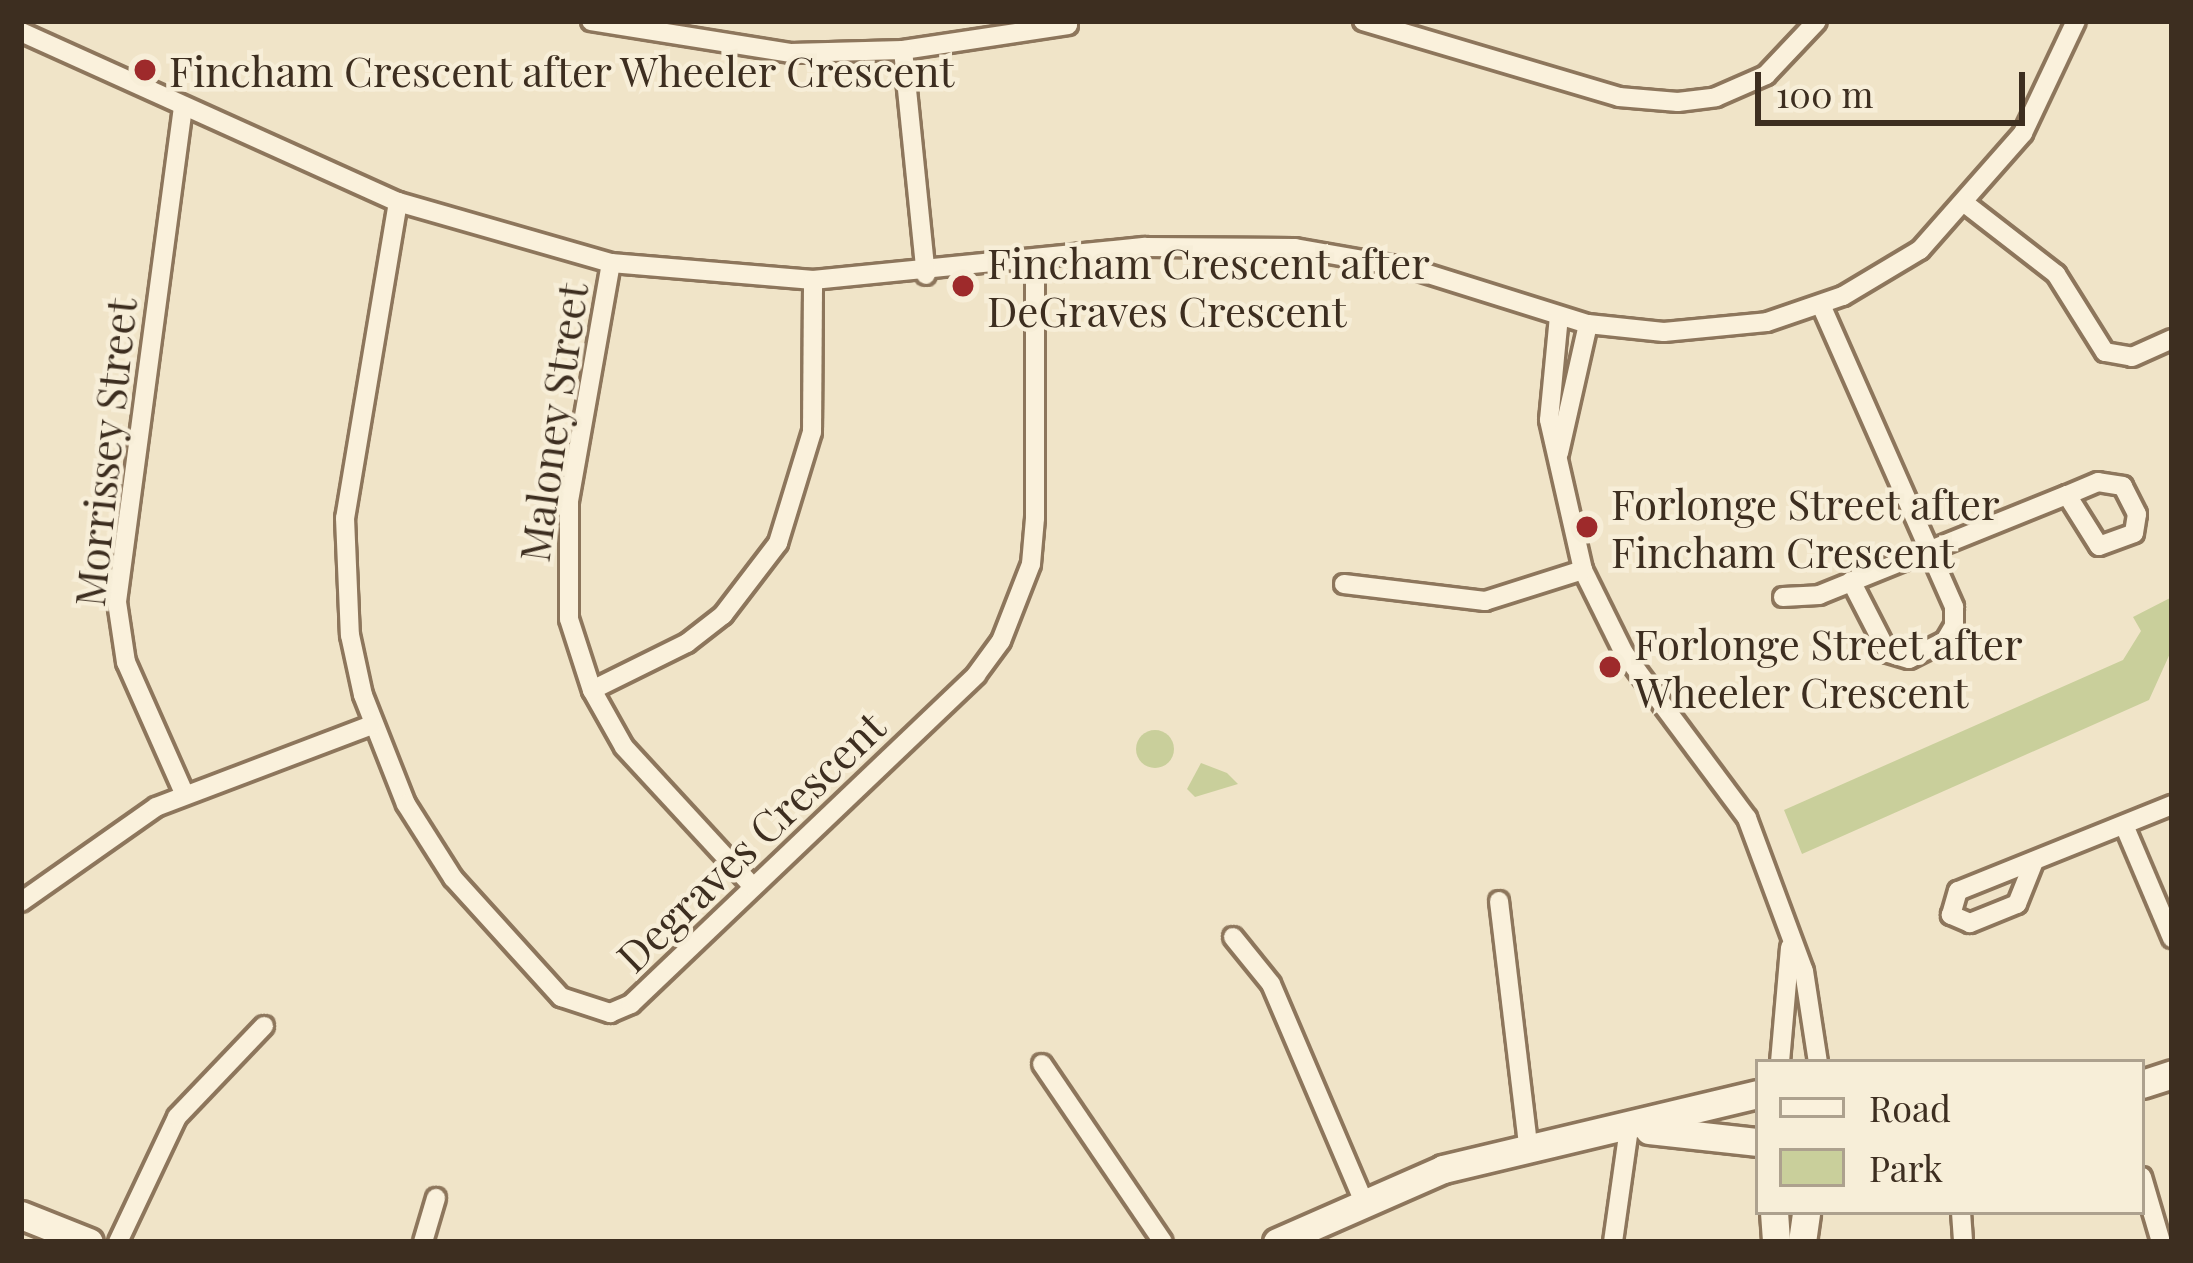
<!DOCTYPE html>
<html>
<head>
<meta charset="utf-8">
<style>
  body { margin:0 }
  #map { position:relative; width:2193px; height:1263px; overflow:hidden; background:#f0e4c8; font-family:"Playfair Display",serif }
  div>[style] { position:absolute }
  .green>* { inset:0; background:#c9cf9b }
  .round { border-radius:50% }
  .roads { filter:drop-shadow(3px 0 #8d765c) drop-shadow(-3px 0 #8d765c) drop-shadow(0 3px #8d765c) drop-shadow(0 -3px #8d765c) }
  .street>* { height:18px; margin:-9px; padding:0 9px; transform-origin:9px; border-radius:9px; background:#faf1dc }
  .secondary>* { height:27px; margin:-13.5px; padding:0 13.5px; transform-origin:13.5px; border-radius:13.5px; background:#faf1dc }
  .dots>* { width:33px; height:33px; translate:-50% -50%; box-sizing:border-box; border:6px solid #f7eed8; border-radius:50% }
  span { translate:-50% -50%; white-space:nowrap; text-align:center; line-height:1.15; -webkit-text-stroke:9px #f7eed8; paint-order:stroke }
  .poi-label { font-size:42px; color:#3d2e20 }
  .left { translate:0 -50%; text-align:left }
  .street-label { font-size:42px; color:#3d2e20 }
  .frame { position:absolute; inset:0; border:24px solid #3d2e20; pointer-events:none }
  .legend { position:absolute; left:1755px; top:1059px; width:390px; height:156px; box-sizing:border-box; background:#f7eed8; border:3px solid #ada18e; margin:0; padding:15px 21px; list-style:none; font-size:36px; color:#3d2e20 }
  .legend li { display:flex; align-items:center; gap:24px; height:60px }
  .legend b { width:60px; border:3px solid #ada18e }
  .scale { position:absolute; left:1755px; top:72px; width:270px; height:54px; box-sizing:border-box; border:6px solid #3d2e20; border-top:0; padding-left:15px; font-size:36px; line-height:42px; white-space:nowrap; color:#3d2e20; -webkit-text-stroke:9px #f7eed8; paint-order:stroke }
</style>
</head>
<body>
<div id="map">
  <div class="green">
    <div style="clip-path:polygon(2172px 597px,2172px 649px,2149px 700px,1802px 854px,1784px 810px,2123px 660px,2141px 631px,2133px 617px)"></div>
    <div class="round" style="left:1136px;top:730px;width:38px;height:38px"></div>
    <div style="clip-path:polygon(1201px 763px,1227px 773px,1238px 784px,1195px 797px,1187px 789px)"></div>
  </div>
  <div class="roads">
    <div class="street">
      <div style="left:591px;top:21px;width:203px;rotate:9.1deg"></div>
      <div style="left:791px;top:53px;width:112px;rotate:-1.5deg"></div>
      <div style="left:903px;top:50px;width:167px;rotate:-8.6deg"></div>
      <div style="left:1363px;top:21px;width:267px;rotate:16.5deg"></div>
      <div style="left:1619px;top:97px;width:59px;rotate:4.8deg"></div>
      <div style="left:1678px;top:102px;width:38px;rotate:-7deg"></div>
      <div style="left:1716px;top:97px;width:55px;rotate:-23.7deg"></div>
      <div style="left:1766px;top:75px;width:74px;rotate:-46.6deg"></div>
      <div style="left:21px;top:32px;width:414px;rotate:24.3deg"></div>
      <div style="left:398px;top:202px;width:222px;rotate:16deg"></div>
      <div style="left:611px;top:263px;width:203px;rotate:4.8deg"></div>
      <div style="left:813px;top:280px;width:334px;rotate:-5.7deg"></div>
      <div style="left:1145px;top:247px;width:150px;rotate:0.4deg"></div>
      <div style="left:1295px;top:248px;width:116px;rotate:10deg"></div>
      <div style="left:1409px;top:268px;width:188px;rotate:17.4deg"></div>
      <div style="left:1588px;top:324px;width:76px;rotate:6deg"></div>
      <div style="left:1664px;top:332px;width:103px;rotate:-5.5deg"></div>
      <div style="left:1767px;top:322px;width:80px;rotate:-18.9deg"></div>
      <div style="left:1843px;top:296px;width:90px;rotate:-30.9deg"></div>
      <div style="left:1920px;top:250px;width:156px;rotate:-48.6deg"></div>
      <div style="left:2023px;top:133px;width:124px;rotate:-64.7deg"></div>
      <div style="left:903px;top:50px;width:226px;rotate:84.2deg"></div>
      <div style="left:183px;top:107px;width:499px;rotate:97.6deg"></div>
      <div style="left:117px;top:602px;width:61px;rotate:81.5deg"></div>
      <div style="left:126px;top:662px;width:143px;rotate:66.1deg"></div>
      <div style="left:398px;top:202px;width:320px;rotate:99.5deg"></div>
      <div style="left:345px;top:518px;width:117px;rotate:87.6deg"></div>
      <div style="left:350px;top:635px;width:61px;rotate:77.8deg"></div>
      <div style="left:363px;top:695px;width:117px;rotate:68.5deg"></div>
      <div style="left:406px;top:804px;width:88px;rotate:57.6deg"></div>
      <div style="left:453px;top:878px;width:161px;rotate:47.8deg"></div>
      <div style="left:561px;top:997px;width:52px;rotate:18.1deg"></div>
      <div style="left:610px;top:1013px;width:23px;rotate:-23deg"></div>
      <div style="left:631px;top:1004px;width:477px;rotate:-43.6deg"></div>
      <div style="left:976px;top:675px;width:42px;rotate:-53.7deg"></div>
      <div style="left:1001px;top:641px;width:83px;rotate:-68.7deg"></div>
      <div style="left:1031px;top:564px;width:46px;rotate:-85deg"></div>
      <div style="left:1035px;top:518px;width:257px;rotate:-90deg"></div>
      <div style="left:1967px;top:205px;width:113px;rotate:37.8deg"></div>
      <div style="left:2056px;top:274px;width:92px;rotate:57.9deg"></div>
      <div style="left:2105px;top:352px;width:27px;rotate:10deg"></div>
      <div style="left:2132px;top:357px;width:44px;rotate:-24.2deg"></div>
      <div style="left:611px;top:263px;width:243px;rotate:100deg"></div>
      <div style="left:569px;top:502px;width:117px;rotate:90deg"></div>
      <div style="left:569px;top:619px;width:75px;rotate:72.1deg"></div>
      <div style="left:592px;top:690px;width:65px;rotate:60.7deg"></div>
      <div style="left:624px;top:747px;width:190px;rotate:47.3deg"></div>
      <div style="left:1821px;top:305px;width:330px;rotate:66.2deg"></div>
      <div style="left:1954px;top:607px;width:19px;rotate:90deg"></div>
      <div style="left:1954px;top:626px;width:17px;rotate:121deg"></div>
      <div style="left:1945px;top:641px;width:40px;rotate:153.4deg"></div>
      <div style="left:1909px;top:659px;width:22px;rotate:-164deg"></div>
      <div style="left:1888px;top:653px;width:81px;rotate:-117.2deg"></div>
      <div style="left:1559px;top:316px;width:104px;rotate:95.5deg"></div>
      <div style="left:1549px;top:420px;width:154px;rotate:77.2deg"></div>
      <div style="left:1583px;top:570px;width:93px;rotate:63.7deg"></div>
      <div style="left:1624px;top:653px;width:206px;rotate:53.3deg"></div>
      <div style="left:1747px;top:818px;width:163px;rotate:69.6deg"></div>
      <div style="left:1804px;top:971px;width:92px;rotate:81.3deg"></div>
      <div style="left:1559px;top:453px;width:132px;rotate:-77.3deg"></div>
      <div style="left:1344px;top:584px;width:142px;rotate:6.9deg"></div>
      <div style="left:1485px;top:601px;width:103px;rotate:-17.6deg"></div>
      <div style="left:1783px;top:597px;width:36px;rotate:-3deg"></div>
      <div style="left:1819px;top:595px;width:267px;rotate:-22deg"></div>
      <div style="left:2067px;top:495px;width:60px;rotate:57.9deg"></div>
      <div style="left:2099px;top:546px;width:37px;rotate:-20deg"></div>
      <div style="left:2134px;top:533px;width:19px;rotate:-81deg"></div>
      <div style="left:2137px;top:514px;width:31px;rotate:-117deg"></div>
      <div style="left:2123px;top:486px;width:25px;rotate:-171deg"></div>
      <div style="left:2098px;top:482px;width:34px;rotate:157deg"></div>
      <div style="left:592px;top:690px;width:106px;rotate:-26.3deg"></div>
      <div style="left:687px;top:643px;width:46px;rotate:-37.9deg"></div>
      <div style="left:723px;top:615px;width:91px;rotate:-52.6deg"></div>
      <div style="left:778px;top:543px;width:116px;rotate:-73deg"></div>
      <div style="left:812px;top:432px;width:152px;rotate:-89.6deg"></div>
      <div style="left:2124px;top:825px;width:123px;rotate:67deg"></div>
      <div style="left:2033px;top:864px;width:43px;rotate:111.8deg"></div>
      <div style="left:2017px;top:904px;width:51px;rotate:158deg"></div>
      <div style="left:1970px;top:923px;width:21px;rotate:-157deg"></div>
      <div style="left:1951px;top:915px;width:25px;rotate:-74deg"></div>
      <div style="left:1958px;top:891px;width:231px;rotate:-21.9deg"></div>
      <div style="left:1499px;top:901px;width:247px;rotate:83.2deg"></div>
      <div style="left:21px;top:902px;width:165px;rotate:-35.1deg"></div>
      <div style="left:156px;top:807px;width:231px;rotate:-20.8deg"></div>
      <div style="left:1233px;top:937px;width:60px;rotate:51deg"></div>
      <div style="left:1271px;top:984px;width:235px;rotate:66.9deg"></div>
      <div style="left:1780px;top:1062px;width:115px;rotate:-85deg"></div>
      <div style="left:1042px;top:1064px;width:215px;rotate:55.8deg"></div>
      <div style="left:2142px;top:1177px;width:68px;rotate:73.7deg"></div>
      <div style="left:1961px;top:1212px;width:30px;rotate:86deg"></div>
      <div style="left:118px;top:1242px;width:138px;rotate:-64.7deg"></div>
      <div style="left:177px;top:1117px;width:126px;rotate:-46.3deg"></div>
      <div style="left:423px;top:1242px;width:46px;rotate:-73.5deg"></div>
      <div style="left:1613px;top:1242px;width:115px;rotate:-82deg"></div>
    </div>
    <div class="secondary">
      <div style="left:2142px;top:1084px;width:32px;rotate:-18deg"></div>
      <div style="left:1649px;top:1130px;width:110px;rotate:6.3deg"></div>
      <div style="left:1774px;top:1212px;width:30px;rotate:86deg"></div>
      <div style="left:21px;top:1215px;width:73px;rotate:21.7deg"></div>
      <div style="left:1277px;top:1242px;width:181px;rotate:-23.7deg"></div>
      <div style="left:1443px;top:1169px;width:324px;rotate:-13.4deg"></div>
      <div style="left:1802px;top:1242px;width:30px;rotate:-82deg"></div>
    </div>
  </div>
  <div class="dots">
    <div style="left:145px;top:70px;background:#9e2a2b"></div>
    <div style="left:963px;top:286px;background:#9e2a2b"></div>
    <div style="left:1587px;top:527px;background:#9e2a2b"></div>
    <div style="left:1610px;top:667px;background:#9e2a2b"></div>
  </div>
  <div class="poi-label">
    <span class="left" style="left:169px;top:70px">Fincham Crescent after Wheeler Crescent</span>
    <span class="left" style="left:987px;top:286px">Fincham Crescent after<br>DeGraves Crescent</span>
    <span class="left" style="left:1611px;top:527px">Forlonge Street after<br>Fincham Crescent</span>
    <span class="left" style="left:1634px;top:667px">Forlonge Street after<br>Wheeler Crescent</span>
  </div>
  <div class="street-label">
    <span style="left:552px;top:422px;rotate:-82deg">Maloney Street</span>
    <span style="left:104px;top:452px;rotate:-84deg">Morrissey Street</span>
    <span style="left:750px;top:841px;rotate:-44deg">Degraves Crescent</span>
  </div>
  <div class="frame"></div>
  <ul class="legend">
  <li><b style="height:15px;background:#faf1dc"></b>Road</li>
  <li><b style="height:33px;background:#c9cf9b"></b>Park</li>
  </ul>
  <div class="scale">100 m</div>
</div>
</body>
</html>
